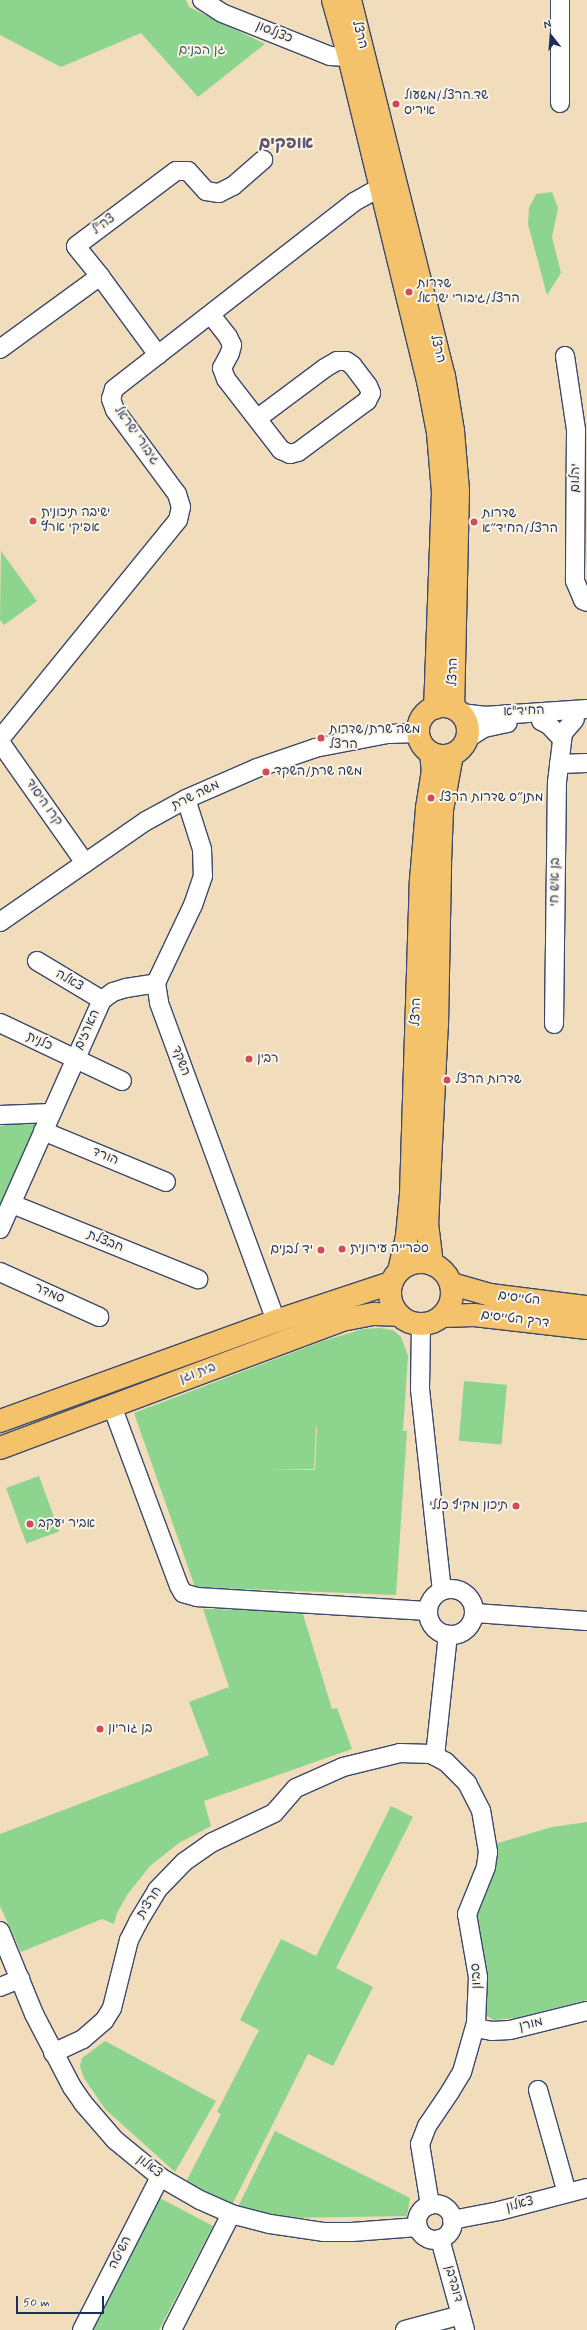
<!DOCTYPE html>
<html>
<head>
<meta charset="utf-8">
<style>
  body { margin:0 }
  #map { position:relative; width:587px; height:2330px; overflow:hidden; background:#f1ddbc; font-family:Mynerve,"Playpen Sans Hebrew",sans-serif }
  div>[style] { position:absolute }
  .green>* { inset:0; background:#8dd48f; transform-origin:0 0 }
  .roads { filter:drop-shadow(1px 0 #3b496c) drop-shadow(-1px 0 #3b496c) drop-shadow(0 1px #3b496c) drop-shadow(0 -1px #3b496c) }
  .minor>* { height:18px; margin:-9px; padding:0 9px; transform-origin:9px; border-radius:9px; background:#fff }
  .minor>.ring { margin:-9px; padding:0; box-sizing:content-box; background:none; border:18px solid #fff; border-radius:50% }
  .major>* { height:22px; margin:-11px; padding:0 11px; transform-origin:11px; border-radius:11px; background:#f4c26a }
  .major>.ring { margin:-11px; padding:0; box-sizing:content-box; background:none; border:22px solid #f4c26a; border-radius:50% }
  .dots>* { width:11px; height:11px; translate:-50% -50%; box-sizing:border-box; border:2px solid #fcf5e5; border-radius:50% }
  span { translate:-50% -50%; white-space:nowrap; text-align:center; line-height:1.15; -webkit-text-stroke:4px #fcf5e5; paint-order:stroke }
  .street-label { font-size:13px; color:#1b2f5e }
  .park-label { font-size:13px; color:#38586a }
  .poi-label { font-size:13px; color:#1b2f5e }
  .left { translate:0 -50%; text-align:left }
  .right { translate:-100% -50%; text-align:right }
  .district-label { font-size:17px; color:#615774; font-weight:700 }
  .north { position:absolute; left:531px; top:16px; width:40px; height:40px; -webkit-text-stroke:3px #fcf5e5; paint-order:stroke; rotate:343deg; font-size:11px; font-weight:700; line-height:16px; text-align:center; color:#1b2f5e }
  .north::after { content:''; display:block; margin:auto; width:14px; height:18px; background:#1b2f5e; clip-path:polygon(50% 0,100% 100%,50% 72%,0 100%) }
  .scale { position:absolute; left:16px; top:2296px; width:88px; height:18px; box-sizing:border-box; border:2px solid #1b2f5e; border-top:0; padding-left:5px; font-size:12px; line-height:14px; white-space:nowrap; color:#1b2f5e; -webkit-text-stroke:3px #fcf5e5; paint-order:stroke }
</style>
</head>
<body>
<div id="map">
  <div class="green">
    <div style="clip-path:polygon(0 0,186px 0,189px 7px,265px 44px,198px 97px,141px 33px,61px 67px,0 35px)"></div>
    <div style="clip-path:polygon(552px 192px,558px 208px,552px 237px,561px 273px,547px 295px,528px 224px,529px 208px,536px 194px)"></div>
    <div style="clip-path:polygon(1px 551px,37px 601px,4px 625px,0 620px)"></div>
    <div style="clip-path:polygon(20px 1122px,37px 1122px,0 1211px,0 1126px)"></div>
    <div style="clip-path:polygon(evenodd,380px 1328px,393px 1330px,401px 1337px,408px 1356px,403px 1431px,407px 1431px,396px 1595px,195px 1587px,134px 1413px,323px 1341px,363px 1329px,380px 1328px,316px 1427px,317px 1427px,315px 1470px,270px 1469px,314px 1469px,316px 1427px)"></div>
    <div style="left:464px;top:1381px;width:43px;height:60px;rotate:5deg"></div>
    <div style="left:39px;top:1476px;width:59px;height:35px;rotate:70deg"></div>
    <div style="clip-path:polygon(203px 1609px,302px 1611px,332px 1709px,337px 1708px,352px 1749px,204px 1801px,211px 1826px,179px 1843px,150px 1866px,127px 1895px,117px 1913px,114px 1924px,102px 1919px,21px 1952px,0 1906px,0 1834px,209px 1755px,189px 1702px,229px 1687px)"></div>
    <div style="clip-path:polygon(391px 1806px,413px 1817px,336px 1968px,373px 1987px,333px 2066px,308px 2054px,232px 2205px,186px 2182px,221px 2114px,217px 2112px,259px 2030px,240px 2020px,281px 1939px,316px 1956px)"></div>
    <div style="clip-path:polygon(587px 1822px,587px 2000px,516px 2018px,494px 2020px,487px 2016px,486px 1982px,473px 1904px,496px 1870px,495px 1844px,552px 1827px)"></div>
    <div style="clip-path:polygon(105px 2041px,216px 2101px,175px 2172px,105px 2109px,84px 2078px,80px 2066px,82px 2058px)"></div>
    <div style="clip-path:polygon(275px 2131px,410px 2198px,407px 2216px,289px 2218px,238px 2207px)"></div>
    <div style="clip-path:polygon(158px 2197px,213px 2226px,159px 2330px,90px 2330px)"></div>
  </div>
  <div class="roads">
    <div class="minor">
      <div style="left:202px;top:0;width:24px;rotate:33deg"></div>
      <div style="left:222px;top:13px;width:116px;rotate:21.7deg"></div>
      <div style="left:330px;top:56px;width:19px;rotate:3deg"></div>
      <div style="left:560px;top:103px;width:103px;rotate:-90deg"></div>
      <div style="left:100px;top:276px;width:98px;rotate:53.7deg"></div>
      <div style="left:211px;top:315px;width:28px;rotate:52deg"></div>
      <div style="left:228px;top:337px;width:9px;rotate:63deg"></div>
      <div style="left:232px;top:345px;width:8px;rotate:104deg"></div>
      <div style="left:230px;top:353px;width:17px;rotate:118deg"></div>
      <div style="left:222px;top:368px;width:12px;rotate:70deg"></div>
      <div style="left:226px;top:379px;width:90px;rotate:52.2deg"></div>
      <div style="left:281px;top:450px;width:10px;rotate:24deg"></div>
      <div style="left:290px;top:454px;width:8px;rotate:-14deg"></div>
      <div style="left:298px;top:452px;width:86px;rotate:-36.5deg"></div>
      <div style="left:367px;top:401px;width:9px;rotate:-63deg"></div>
      <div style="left:371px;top:393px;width:8px;rotate:-113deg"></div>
      <div style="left:368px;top:386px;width:26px;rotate:-127deg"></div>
      <div style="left:352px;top:365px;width:7px;rotate:-146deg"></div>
      <div style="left:346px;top:361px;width:9px;rotate:180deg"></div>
      <div style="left:337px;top:361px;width:14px;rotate:150deg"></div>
      <div style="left:325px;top:368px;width:84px;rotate:143.3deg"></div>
      <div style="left:0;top:349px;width:124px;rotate:-36.1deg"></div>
      <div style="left:100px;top:276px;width:38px;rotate:-129deg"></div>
      <div style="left:76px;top:246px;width:125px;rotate:-36.9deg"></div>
      <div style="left:176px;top:171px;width:12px"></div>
      <div style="left:188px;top:171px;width:27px;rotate:48deg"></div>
      <div style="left:206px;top:191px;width:13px;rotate:9deg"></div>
      <div style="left:219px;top:193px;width:16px;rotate:-27deg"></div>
      <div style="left:233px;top:186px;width:40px;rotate:-41deg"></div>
      <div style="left:565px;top:356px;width:75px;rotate:81.5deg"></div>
      <div style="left:576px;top:430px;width:151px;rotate:90.4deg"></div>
      <div style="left:575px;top:581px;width:21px;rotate:67deg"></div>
      <div style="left:583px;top:600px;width:4px;rotate:27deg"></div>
      <div style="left:461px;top:713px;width:23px;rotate:7deg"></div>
      <div style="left:484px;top:716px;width:103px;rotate:-3.9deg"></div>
      <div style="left:541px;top:721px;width:9px;rotate:27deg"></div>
      <div style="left:549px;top:725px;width:19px;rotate:47deg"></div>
      <div style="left:468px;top:738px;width:19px;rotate:-32deg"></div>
      <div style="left:484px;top:728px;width:24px;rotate:-12deg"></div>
      <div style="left:0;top:739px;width:282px;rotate:-50.9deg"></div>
      <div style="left:178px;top:520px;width:13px;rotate:-77deg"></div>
      <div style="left:181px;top:507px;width:14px;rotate:-107deg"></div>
      <div style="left:177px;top:494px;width:104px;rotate:-126.4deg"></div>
      <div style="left:115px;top:410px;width:12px;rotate:-110deg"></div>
      <div style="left:111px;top:399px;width:10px;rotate:-73deg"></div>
      <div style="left:114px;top:389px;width:304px;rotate:-37.9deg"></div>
      <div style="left:354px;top:202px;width:31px;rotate:-29deg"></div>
      <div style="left:381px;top:187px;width:14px;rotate:-17deg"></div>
      <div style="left:0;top:742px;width:148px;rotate:54.9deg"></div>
      <div style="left:559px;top:764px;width:28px;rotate:-2deg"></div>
      <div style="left:186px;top:799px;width:52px;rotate:72.3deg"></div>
      <div style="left:202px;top:849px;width:27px;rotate:88deg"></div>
      <div style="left:203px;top:876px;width:31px;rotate:109deg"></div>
      <div style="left:193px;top:905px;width:86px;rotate:115.4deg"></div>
      <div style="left:156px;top:983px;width:20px;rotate:81deg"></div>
      <div style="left:159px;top:1003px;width:339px;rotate:69.8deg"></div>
      <div style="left:0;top:922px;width:178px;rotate:-34.7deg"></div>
      <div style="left:146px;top:821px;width:46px;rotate:-28.8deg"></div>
      <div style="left:186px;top:799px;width:77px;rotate:-23.6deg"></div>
      <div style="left:257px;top:768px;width:61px;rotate:-19deg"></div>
      <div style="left:315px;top:748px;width:74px;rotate:-10.9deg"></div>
      <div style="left:388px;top:734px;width:30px;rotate:-2deg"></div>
      <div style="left:37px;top:961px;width:76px;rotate:31deg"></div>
      <div style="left:0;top:1023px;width:135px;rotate:25.4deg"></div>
      <div style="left:554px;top:1024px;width:242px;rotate:-89.3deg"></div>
      <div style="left:557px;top:782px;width:49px;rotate:-83deg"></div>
      <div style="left:563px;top:733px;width:18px;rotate:-49deg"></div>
      <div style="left:0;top:1115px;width:51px;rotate:-2.2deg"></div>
      <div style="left:43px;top:1131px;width:133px;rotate:22.5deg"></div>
      <div style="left:12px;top:1204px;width:201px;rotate:22deg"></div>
      <div style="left:0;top:1229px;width:251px;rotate:-66deg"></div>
      <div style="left:102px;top:1000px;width:14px;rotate:-36deg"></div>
      <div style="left:113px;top:992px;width:14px;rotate:-17deg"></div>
      <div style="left:126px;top:988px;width:30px;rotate:-9deg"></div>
      <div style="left:0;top:1272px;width:109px;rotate:24.4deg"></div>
      <div style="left:421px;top:1325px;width:64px;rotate:90.9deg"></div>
      <div style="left:420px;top:1389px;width:202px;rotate:83.8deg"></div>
      <div style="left:112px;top:1406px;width:192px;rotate:69.6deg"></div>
      <div style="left:179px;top:1586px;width:8px;rotate:60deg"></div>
      <div style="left:183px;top:1593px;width:15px;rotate:16deg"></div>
      <div style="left:197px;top:1597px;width:231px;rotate:3.5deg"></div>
      <div class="ring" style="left:428px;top:1589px;width:28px;height:28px"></div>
      <div style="left:475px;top:1613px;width:112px;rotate:4.1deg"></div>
      <div style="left:435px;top:1756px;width:122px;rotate:-83.9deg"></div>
      <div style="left:0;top:1931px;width:90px;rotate:67.7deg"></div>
      <div style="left:34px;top:2014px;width:82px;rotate:62.5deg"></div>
      <div style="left:72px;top:2087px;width:19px;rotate:55deg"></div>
      <div style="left:83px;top:2103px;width:49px;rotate:49.1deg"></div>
      <div style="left:115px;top:2140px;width:58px;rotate:39.4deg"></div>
      <div style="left:160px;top:2177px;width:46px;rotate:29.9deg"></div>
      <div style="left:200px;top:2200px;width:34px;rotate:24deg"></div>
      <div style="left:231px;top:2214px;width:40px;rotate:14.4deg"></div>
      <div style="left:270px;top:2224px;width:55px;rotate:8.4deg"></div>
      <div style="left:324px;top:2232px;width:28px"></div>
      <div style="left:352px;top:2232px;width:66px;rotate:-4.3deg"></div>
      <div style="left:0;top:1987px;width:22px;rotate:-22deg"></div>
      <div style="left:475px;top:2028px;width:17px;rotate:10deg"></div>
      <div style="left:492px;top:2031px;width:18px;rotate:-3deg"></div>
      <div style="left:510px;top:2030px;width:79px;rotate:-13.9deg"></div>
      <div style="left:53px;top:2053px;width:33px;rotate:-25deg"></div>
      <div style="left:83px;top:2039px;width:28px;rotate:-41deg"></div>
      <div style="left:104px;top:2021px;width:15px;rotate:-58deg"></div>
      <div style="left:112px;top:2008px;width:70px;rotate:-76deg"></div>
      <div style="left:129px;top:1940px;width:20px;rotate:-63deg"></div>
      <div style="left:138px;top:1922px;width:37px;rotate:-59deg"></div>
      <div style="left:157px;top:1890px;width:39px;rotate:-46deg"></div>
      <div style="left:184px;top:1862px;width:35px;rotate:-35deg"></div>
      <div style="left:213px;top:1842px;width:68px;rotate:-25.4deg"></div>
      <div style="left:274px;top:1813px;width:33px;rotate:-49deg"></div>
      <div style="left:296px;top:1788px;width:51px;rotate:-24.1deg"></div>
      <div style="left:343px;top:1767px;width:59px;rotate:-13.8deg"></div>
      <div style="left:400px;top:1753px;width:31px;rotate:2deg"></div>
      <div style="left:431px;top:1754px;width:17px;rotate:28deg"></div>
      <div style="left:446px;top:1762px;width:30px;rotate:45deg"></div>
      <div style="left:467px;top:1783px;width:30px;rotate:63deg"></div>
      <div style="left:481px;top:1810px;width:43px;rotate:80.5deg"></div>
      <div style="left:488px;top:1852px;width:15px;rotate:98deg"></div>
      <div style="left:486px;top:1867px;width:51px;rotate:112deg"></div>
      <div style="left:467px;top:1914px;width:64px;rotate:80.1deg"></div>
      <div style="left:478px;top:1977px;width:46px;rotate:92.5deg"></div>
      <div style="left:476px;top:2023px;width:51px;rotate:105.9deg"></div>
      <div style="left:462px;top:2072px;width:23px;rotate:121deg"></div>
      <div style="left:450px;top:2092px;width:41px;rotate:124.1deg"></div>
      <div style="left:427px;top:2126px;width:19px;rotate:111deg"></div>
      <div style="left:420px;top:2144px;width:62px;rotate:80.7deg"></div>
      <div style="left:538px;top:2090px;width:107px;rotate:74.3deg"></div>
      <div class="ring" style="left:417px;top:2204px;width:18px;height:18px"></div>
      <div style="left:452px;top:2220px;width:48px;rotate:-10.8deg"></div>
      <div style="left:499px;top:2211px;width:91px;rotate:-14.6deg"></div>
      <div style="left:440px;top:2239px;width:94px;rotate:74.6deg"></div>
      <div style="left:82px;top:2330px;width:172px;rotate:-63deg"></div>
      <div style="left:172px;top:2330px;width:130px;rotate:-63deg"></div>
      <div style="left:405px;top:2330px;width:58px;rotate:-15deg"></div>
    </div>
    <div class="major">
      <div style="left:333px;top:0;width:59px;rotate:74.3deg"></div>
      <div style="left:349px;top:57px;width:333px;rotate:76.3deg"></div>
      <div style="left:428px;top:381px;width:53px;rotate:79.1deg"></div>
      <div style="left:438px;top:433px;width:59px;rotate:85.2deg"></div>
      <div style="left:443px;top:492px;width:216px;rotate:92.1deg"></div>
      <div style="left:350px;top:0;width:388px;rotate:76deg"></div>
      <div style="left:444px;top:376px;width:56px;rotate:80.7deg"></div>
      <div style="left:453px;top:431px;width:60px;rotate:85.2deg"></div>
      <div style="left:458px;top:491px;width:217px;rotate:91.3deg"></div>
      <div class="ring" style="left:418px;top:706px;width:28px;height:28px"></div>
      <div class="ring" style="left:390px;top:1262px;width:40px;height:40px"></div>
      <div style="left:432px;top:1264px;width:38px;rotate:-97deg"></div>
      <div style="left:427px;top:1226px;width:201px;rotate:-87.2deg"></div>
      <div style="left:437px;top:1025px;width:162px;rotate:-88.9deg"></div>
      <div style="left:440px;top:863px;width:53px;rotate:-87.8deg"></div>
      <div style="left:442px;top:810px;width:56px;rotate:-79.7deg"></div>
      <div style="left:399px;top:1271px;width:36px;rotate:-77deg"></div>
      <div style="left:407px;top:1236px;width:42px;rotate:-84.6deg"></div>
      <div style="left:411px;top:1194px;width:314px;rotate:-88.2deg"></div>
      <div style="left:421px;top:880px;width:72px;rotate:-85.2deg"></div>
      <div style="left:427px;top:808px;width:36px;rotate:-81deg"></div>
      <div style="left:433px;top:772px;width:19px;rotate:-96deg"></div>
      <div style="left:452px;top:1284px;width:40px;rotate:16deg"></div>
      <div style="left:490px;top:1295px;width:98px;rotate:7.1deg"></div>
      <div style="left:444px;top:1316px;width:30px;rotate:-2deg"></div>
      <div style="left:474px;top:1315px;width:114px;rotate:6.6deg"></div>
      <div style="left:0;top:1421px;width:294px;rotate:-19.9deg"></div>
      <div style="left:276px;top:1321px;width:121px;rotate:-18.3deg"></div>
      <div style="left:0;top:1448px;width:365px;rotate:-20.5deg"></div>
      <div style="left:342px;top:1320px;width:33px;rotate:-11deg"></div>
      <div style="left:374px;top:1314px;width:25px;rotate:2deg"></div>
    </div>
  </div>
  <div class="dots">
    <div style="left:396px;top:104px;background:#d1495b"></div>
    <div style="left:409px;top:292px;background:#d1495b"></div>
    <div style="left:33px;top:521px;background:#d1495b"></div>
    <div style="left:474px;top:522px;background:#d1495b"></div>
    <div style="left:321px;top:738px;background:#d1495b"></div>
    <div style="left:266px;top:772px;background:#d1495b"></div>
    <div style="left:431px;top:798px;background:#d1495b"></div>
    <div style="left:249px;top:1059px;background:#d1495b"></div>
    <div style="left:447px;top:1080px;background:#d1495b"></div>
    <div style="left:342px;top:1249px;background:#d1495b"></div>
    <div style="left:321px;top:1250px;background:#d1495b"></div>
    <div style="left:516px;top:1506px;background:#d1495b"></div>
    <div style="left:30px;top:1524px;background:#d1495b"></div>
    <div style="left:100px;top:1729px;background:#d1495b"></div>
  </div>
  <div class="street-label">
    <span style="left:274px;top:33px;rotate:22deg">כצנלסון</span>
    <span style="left:359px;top:35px;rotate:75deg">הרצל</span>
    <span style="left:104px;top:225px;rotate:-37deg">צה"ל</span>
    <span style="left:437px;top:349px;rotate:76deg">הרצל</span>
    <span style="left:136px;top:436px;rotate:55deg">גיבורי ישראל</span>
    <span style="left:576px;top:478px;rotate:-90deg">יהלום</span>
    <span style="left:454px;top:672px;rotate:-89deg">הרצל</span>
    <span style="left:524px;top:712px;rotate:-3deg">החיד"א</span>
    <span style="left:196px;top:796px;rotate:-26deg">משה שרת</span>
    <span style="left:43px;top:803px;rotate:55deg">קרו היסוד</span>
    <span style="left:556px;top:882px;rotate:-89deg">בן איש חי</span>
    <span style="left:69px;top:981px;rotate:30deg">צאלה</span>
    <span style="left:417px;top:1012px;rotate:-88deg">הרצל</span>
    <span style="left:88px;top:1030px;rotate:-65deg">הארזים</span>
    <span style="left:39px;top:1042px;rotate:25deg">כלנית</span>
    <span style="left:180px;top:1061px;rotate:70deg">השקד</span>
    <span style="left:105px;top:1157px;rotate:22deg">הורד</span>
    <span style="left:105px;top:1242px;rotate:22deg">חבצלת</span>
    <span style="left:49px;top:1294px;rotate:24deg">סמדר</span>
    <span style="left:519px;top:1299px;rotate:8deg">הטייסים</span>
    <span style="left:515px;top:1320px;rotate:7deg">דרך הטייסים</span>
    <span style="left:198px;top:1374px;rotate:-20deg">בית וגן</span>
    <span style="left:150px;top:1903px;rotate:-57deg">חרצית</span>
    <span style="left:477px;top:1976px;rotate:-93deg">סביון</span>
    <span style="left:531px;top:2025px;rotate:-14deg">מורן</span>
    <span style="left:149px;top:2167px;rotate:37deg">צאלון</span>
    <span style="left:520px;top:2205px;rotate:-15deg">צאלון</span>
    <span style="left:121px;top:2253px;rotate:-63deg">השיטה</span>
    <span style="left:453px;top:2284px;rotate:75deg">דובדבן</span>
  </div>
  <div class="park-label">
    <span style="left:202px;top:51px">גן הבנים</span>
  </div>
  <div class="poi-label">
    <span class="left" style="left:404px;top:104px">שד.הרצל/משעול<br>איריס</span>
    <span class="left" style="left:417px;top:292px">שדרות<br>הרצל/גיבורי ישראל</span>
    <span class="left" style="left:41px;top:521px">ישיבה תיכונית<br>אפיקי ארץ</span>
    <span class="left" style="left:482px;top:522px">שדרות<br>הרצל/החיד״א</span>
    <span class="left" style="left:329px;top:738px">משה שרת/שדרות<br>הרצל</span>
    <span class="left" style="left:274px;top:772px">משה שרת/השקד</span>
    <span class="left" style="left:439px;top:798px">מתנ״ס שדרות הרצל</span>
    <span class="left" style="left:257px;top:1059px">רבין</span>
    <span class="left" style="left:455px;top:1080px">שדרות הרצל</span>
    <span class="left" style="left:350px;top:1249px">ספרייה עירונית</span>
    <span class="right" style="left:313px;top:1250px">יד לבנים</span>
    <span class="right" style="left:508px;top:1506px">תיכון מקיף כללי</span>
    <span class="left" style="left:38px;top:1524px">אביר יעקב</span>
    <span class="left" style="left:108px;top:1729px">בן גוריון</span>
  </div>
  <div class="district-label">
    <span style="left:286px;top:144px">אופקים</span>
  </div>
  <div class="north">N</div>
  <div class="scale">50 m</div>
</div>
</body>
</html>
